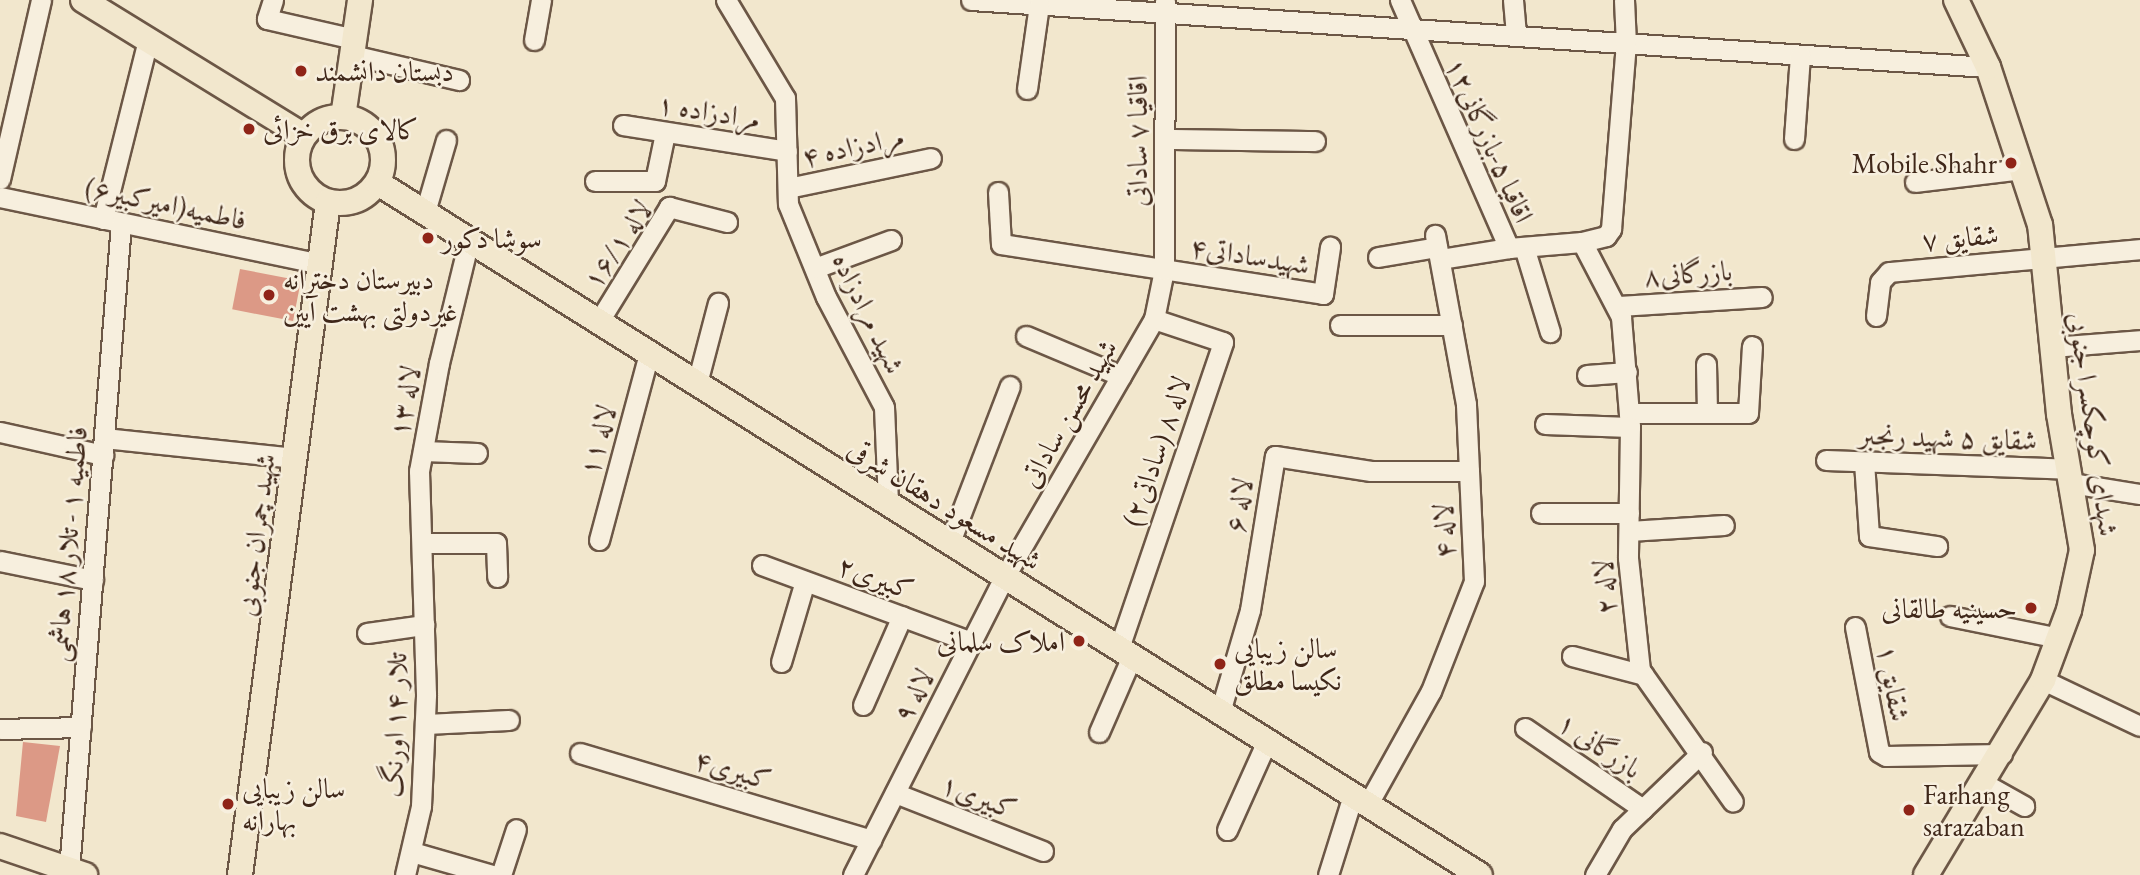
<!DOCTYPE html>
<html>
<head>
<meta charset="utf-8">
<style>
  body { margin:0 }
  #map { position:relative; width:2140px; height:875px; overflow:hidden; background:#f2e7cd; font-family:"EB Garamond",Amiri,serif }
  div>[style] { position:absolute }
  .building>* { inset:0; background:#dc9986; transform-origin:0 0 }
  .roads { filter:drop-shadow(2px 0 #6c5746) drop-shadow(-2px 0 #6c5746) drop-shadow(0 2px #6c5746) drop-shadow(0 -2px #6c5746) }
  .minor>* { height:19px; margin:-9.5px; padding:0 9.5px; transform-origin:9.5px; border-radius:9.5px; background:#f7efde }
  .major>* { height:24px; margin:-12px; padding:0 12px; transform-origin:12px; border-radius:12px; background:#f2e7cd }
  .major>.ring { margin:-12px; padding:0; box-sizing:content-box; background:none; border:24px solid #f2e7cd; border-radius:50% }
  .dots>* { width:19px; height:19px; translate:-50% -50%; box-sizing:border-box; border:4px solid #f7efde; border-radius:50% }
  span { translate:-50% -50%; white-space:nowrap; text-align:center; line-height:1.15; -webkit-text-stroke:5px #f7efde; paint-order:stroke }
  .poi-label { font-size:28px; color:#3f2719 }
  .left { translate:0 -50%; text-align:left }
  .right { translate:-100% -50%; text-align:right }
  .street-label { font-size:28px; color:#3f2719 }
</style>
</head>
<body>
<div id="map">
  <div class="building">
    <div style="left:240px;top:269px;width:62px;height:41px;rotate:11deg"></div>
    <div style="clip-path:polygon(23px 742px,60px 746px,46px 822px,16px 816px)"></div>
  </div>
  <div class="roads">
    <div class="minor">
      <div style="left:273px;top:0;width:20px;rotate:108deg"></div>
      <div style="left:267px;top:19px;width:89px;rotate:12.9deg"></div>
      <div style="left:726px;top:0;width:114px;rotate:59deg"></div>
      <div style="left:785px;top:98px;width:106px;rotate:88.4deg"></div>
      <div style="left:788px;top:204px;width:100px;rotate:67.8deg"></div>
      <div style="left:826px;top:297px;width:124px;rotate:62.2deg"></div>
      <div style="left:884px;top:407px;width:96px;rotate:87.6deg"></div>
      <div style="left:971px;top:0;width:1019px;rotate:3.77deg"></div>
      <div style="left:1400px;top:0;width:271px;rotate:66.3deg"></div>
      <div style="left:1509px;top:248px;width:70px;rotate:170.9deg"></div>
      <div style="left:1513px;top:0;width:36px;rotate:85deg"></div>
      <div style="left:534px;top:40px;width:41px;rotate:-80.1deg"></div>
      <div style="left:352px;top:55px;width:110px;rotate:13.2deg"></div>
      <div style="left:1027px;top:89px;width:85px;rotate:-81.9deg"></div>
      <div style="left:623px;top:125px;width:166px;rotate:9deg"></div>
      <div style="left:1166px;top:139px;width:149px;rotate:0.8deg"></div>
      <div style="left:1794px;top:139px;width:84px;rotate:-85.9deg"></div>
      <div style="left:0;top:179px;width:184px;rotate:-77.1deg"></div>
      <div style="left:595px;top:181px;width:60px"></div>
      <div style="left:655px;top:181px;width:49px;rotate:-78.2deg"></div>
      <div style="left:1915px;top:182px;width:109px;rotate:-6.9deg"></div>
      <div style="left:788px;top:188px;width:146px;rotate:-11.8deg"></div>
      <div style="left:998px;top:192px;width:52px;rotate:86.7deg"></div>
      <div style="left:1001px;top:244px;width:326px;rotate:8.8deg"></div>
      <div style="left:1323px;top:294px;width:48px;rotate:-81.5deg"></div>
      <div style="left:0;top:197px;width:327px;rotate:11.8deg"></div>
      <div style="left:425px;top:212px;width:75px;rotate:-73.7deg"></div>
      <div style="left:103px;top:219px;width:185px;rotate:-75.9deg"></div>
      <div style="left:1582px;top:242px;width:85px;rotate:62.5deg"></div>
      <div style="left:1621px;top:317px;width:110px;rotate:85.3deg"></div>
      <div style="left:1630px;top:427px;width:131px;rotate:90.9deg"></div>
      <div style="left:1628px;top:558px;width:113px;rotate:83.9deg"></div>
      <div style="left:1640px;top:670px;width:161px;rotate:54.8deg"></div>
      <div style="left:1524px;top:247px;width:89px;rotate:73deg"></div>
      <div style="left:1509px;top:248px;width:73px;rotate:-4.7deg"></div>
      <div style="left:1582px;top:242px;width:25px;rotate:-14deg"></div>
      <div style="left:1606px;top:236px;width:9px;rotate:-54deg"></div>
      <div style="left:1611px;top:229px;width:186px;rotate:-85.4deg"></div>
      <div style="left:1626px;top:44px;width:44px;rotate:-92.6deg"></div>
      <div style="left:1378px;top:257px;width:60px;rotate:-9.6deg"></div>
      <div style="left:815px;top:268px;width:81px;rotate:-20.2deg"></div>
      <div style="left:1619px;top:306px;width:143px;rotate:-3.6deg"></div>
      <div style="left:1876px;top:316px;width:34px;rotate:-83deg"></div>
      <div style="left:1880px;top:282px;width:13px;rotate:-48deg"></div>
      <div style="left:1889px;top:272px;width:252px;rotate:-5.2deg"></div>
      <div style="left:599px;top:321px;width:134px;rotate:-58.4deg"></div>
      <div style="left:669px;top:207px;width:60px;rotate:14.5deg"></div>
      <div style="left:1340px;top:325px;width:112px"></div>
      <div style="left:1026px;top:336px;width:103px;rotate:22.8deg"></div>
      <div style="left:2052px;top:347px;width:88px;rotate:-4.5deg"></div>
      <div style="left:1706px;top:364px;width:49px;rotate:88.8deg"></div>
      <div style="left:1587px;top:375px;width:40px;rotate:-4.3deg"></div>
      <div style="left:697px;top:383px;width:83px;rotate:-75.3deg"></div>
      <div style="left:1629px;top:413px;width:119px"></div>
      <div style="left:1748px;top:413px;width:67px;rotate:-86.6deg"></div>
      <div style="left:1545px;top:424px;width:85px;rotate:2deg"></div>
      <div style="left:0;top:432px;width:106px;rotate:12.6deg"></div>
      <div style="left:104px;top:438px;width:192px;rotate:6deg"></div>
      <div style="left:423px;top:451px;width:54px;rotate:2.1deg"></div>
      <div style="left:1826px;top:460px;width:242px;rotate:2.1deg"></div>
      <div style="left:1864px;top:462px;width:74px;rotate:86.1deg"></div>
      <div style="left:1869px;top:536px;width:69px;rotate:8.4deg"></div>
      <div style="left:2071px;top:483px;width:70px;rotate:9.1deg"></div>
      <div style="left:1541px;top:513px;width:88px"></div>
      <div style="left:1629px;top:531px;width:95px;rotate:-3.6deg"></div>
      <div style="left:599px;top:540px;width:194px;rotate:-75deg"></div>
      <div style="left:950px;top:542px;width:167px;rotate:-69deg"></div>
      <div style="left:422px;top:543px;width:74px"></div>
      <div style="left:496px;top:543px;width:34px;rotate:88deg"></div>
      <div style="left:0;top:561px;width:95px;rotate:11.5deg"></div>
      <div style="left:762px;top:565px;width:223px;rotate:20.2deg"></div>
      <div style="left:1950px;top:616px;width:111px;rotate:11.4deg"></div>
      <div style="left:1855px;top:627px;width:127px;rotate:79.1deg"></div>
      <div style="left:1879px;top:752px;width:8px;rotate:30deg"></div>
      <div style="left:1886px;top:756px;width:116px;rotate:-1deg"></div>
      <div style="left:367px;top:633px;width:58px;rotate:-8deg"></div>
      <div style="left:1119px;top:648px;width:323px;rotate:-71.2deg"></div>
      <div style="left:1223px;top:342px;width:73px;rotate:-161.6deg"></div>
      <div style="left:1572px;top:656px;width:74px;rotate:14.8deg"></div>
      <div style="left:781px;top:662px;width:84px;rotate:-73.5deg"></div>
      <div style="left:2043px;top:680px;width:107px;rotate:25.4deg"></div>
      <div style="left:863px;top:705px;width:97px;rotate:-66.3deg"></div>
      <div style="left:1220px;top:712px;width:106px;rotate:-73.6deg"></div>
      <div style="left:1250px;top:610px;width:156px;rotate:-80.8deg"></div>
      <div style="left:1275px;top:456px;width:97px;rotate:8.9deg"></div>
      <div style="left:1371px;top:471px;width:98px"></div>
      <div style="left:425px;top:724px;width:84px;rotate:-2.7deg"></div>
      <div style="left:1525px;top:728px;width:143px;rotate:34.5deg"></div>
      <div style="left:0;top:729px;width:81px;rotate:-1.4deg"></div>
      <div style="left:1099px;top:732px;width:83px;rotate:-66.5deg"></div>
      <div style="left:580px;top:753px;width:304px;rotate:16.6deg"></div>
      <div style="left:1985px;top:784px;width:45px;rotate:29.4deg"></div>
      <div style="left:895px;top:793px;width:159px;rotate:21.4deg"></div>
      <div style="left:1368px;top:804px;width:129px;rotate:-60.9deg"></div>
      <div style="left:1431px;top:691px;width:118px;rotate:-68.6deg"></div>
      <div style="left:1474px;top:581px;width:177px;rotate:-92.6deg"></div>
      <div style="left:1466px;top:404px;width:172px;rotate:-100.4deg"></div>
      <div style="left:1227px;top:830px;width:98px;rotate:-65.8deg"></div>
      <div style="left:412px;top:852px;width:83px;rotate:16deg"></div>
      <div style="left:69px;top:870px;width:649px;rotate:-85.4deg"></div>
      <div style="left:405px;top:875px;width:71px;rotate:-76.9deg"></div>
      <div style="left:421px;top:806px;width:112px;rotate:-87.4deg"></div>
      <div style="left:426px;top:694px;width:223px;rotate:-91.8deg"></div>
      <div style="left:419px;top:471px;width:110px;rotate:-79.5deg"></div>
      <div style="left:439px;top:363px;width:127px;rotate:-76.3deg"></div>
      <div style="left:501px;top:875px;width:48px;rotate:-71.9deg"></div>
      <div style="left:853px;top:875px;width:335px;rotate:-63.1deg"></div>
      <div style="left:1005px;top:576px;width:297px;rotate:-59.9deg"></div>
      <div style="left:1154px;top:319px;width:50px;rotate:-78.5deg"></div>
      <div style="left:1164px;top:270px;width:269px;rotate:-89.8deg"></div>
      <div style="left:1328px;top:875px;width:84px;rotate:-72.6deg"></div>
      <div style="left:1595px;top:875px;width:53px;rotate:-59.6deg"></div>
      <div style="left:1622px;top:829px;width:111px;rotate:-43.9deg"></div>
    </div>
    <div class="major">
      <div style="left:83px;top:0;width:259px;rotate:31.6deg"></div>
      <div style="left:343px;top:117px;width:118px;rotate:-81.7deg"></div>
      <div class="ring" style="left:297px;top:117px;width:62px;height:62px"></div>
      <div style="left:378px;top:183px;width:1301px;rotate:32.13deg"></div>
      <div style="left:0;top:846px;width:90px;rotate:18.8deg"></div>
      <div style="left:240px;top:875px;width:679px;rotate:-82.55deg"></div>
      <div style="left:1926px;top:875px;width:227px;rotate:-59deg"></div>
      <div style="left:2043px;top:680px;width:75px;rotate:-69.6deg"></div>
      <div style="left:2069px;top:610px;width:61px;rotate:-77.8deg"></div>
      <div style="left:2082px;top:550px;width:138px;rotate:-99.6deg"></div>
      <div style="left:2059px;top:414px;width:190px;rotate:-95.7deg"></div>
      <div style="left:2040px;top:225px;width:166px;rotate:-108.2deg"></div>
      <div style="left:1988px;top:67px;width:74px;rotate:-115.5deg"></div>
    </div>
  </div>
  <div class="dots">
    <div style="left:301px;top:71px;background:#8f2418"></div>
    <div style="left:249px;top:129px;background:#8f2418"></div>
    <div style="left:2011px;top:163px;background:#8f2418"></div>
    <div style="left:428px;top:238px;background:#8f2418"></div>
    <div style="left:269px;top:295px;background:#8f2418"></div>
    <div style="left:2031px;top:608px;background:#8f2418"></div>
    <div style="left:1079px;top:641px;background:#8f2418"></div>
    <div style="left:1220px;top:664px;background:#8f2418"></div>
    <div style="left:228px;top:804px;background:#8f2418"></div>
    <div style="left:1909px;top:810px;background:#8f2418"></div>
  </div>
  <div class="poi-label">
    <span class="left" style="left:315px;top:71px">دبستان دانشمند</span>
    <span class="left" style="left:263px;top:129px">کالای برق خزائی</span>
    <span class="right" style="left:1997px;top:163px">Mobile Shahr</span>
    <span class="left" style="left:442px;top:238px">سوشا دکور</span>
    <span class="left" style="left:283px;top:295px">دبیرستان دخترانه<br>غیردولتی بهشت آیین</span>
    <span class="right" style="left:2017px;top:608px">حسینیه طالقانی</span>
    <span class="right" style="left:1065px;top:641px">املاک سلمانی</span>
    <span class="left" style="left:1234px;top:664px">سالن زیبایی<br>نکیسا مطلق</span>
    <span class="left" style="left:242px;top:804px">سالن زیبایی<br>بهارانه</span>
    <span class="left" style="left:1923px;top:810px">Farhang<br>sarazaban</span>
  </div>
  <div class="street-label">
    <span style="left:709px;top:111px;rotate:9deg">مرادزاده ۱</span>
    <span style="left:1490px;top:140px;rotate:66deg">اقاقیا ۵-بازرگانی۱۲</span>
    <span style="left:1137px;top:141px;rotate:-90deg">اقاقیا ۷ ساداتی</span>
    <span style="left:853px;top:146px;rotate:-12deg">مرادزاده ۴</span>
    <span style="left:166px;top:203px;rotate:12deg">فاطمیه(امیرکبیر۶)</span>
    <span style="left:1960px;top:237px;rotate:-5deg">شقایق ۷</span>
    <span style="left:617px;top:244px;rotate:-56deg">لاله ۱۶/۱</span>
    <span style="left:1250px;top:255px;rotate:9deg">شهیدساداتی۴</span>
    <span style="left:1688px;top:273px;rotate:-4deg">بازرگانی۸</span>
    <span style="left:869px;top:313px;rotate:64deg">شهید مرادزاده</span>
    <span style="left:404px;top:401px;rotate:-80deg">لاله ۱۳</span>
    <span style="left:1068px;top:413px;rotate:-60deg">شهید محسن ساداتی</span>
    <span style="left:2094px;top:424px;rotate:82deg">شهدای کوچکسرا جنوبی</span>
    <span style="left:1948px;top:437px;rotate:2deg">شقایق ۵ شهید رنجبر</span>
    <span style="left:597px;top:440px;rotate:-75deg">لاله ۱۱</span>
    <span style="left:1156px;top:451px;rotate:-71deg">لاله ۸ (ساداتی۲)</span>
    <span style="left:945px;top:504px;rotate:32deg">شهید مسعود دهقان شرقی</span>
    <span style="left:1238px;top:505px;rotate:-81deg">لاله ۶</span>
    <span style="left:1443px;top:531px;rotate:-92deg">لاله ۴</span>
    <span style="left:255px;top:535px;rotate:-83deg">شهید چمران جنوبی</span>
    <span style="left:67px;top:544px;rotate:-85deg">فاطمیه ۱ - تلار ۱۸ هاشمی</span>
    <span style="left:876px;top:577px;rotate:20deg">کبیری۲</span>
    <span style="left:1604px;top:587px;rotate:-95deg">لاله ۲</span>
    <span style="left:1894px;top:683px;rotate:80deg">شقایق ۱</span>
    <span style="left:913px;top:695px;rotate:-63deg">لاله ۹</span>
    <span style="left:394px;top:725px;rotate:-88deg">تلار ۱۴ اورنگ</span>
    <span style="left:1600px;top:745px;rotate:34deg">بازرگانی ۱</span>
    <span style="left:733px;top:769px;rotate:17deg">کبیری۴</span>
    <span style="left:979px;top:796px;rotate:21deg">کبیری۱</span>
  </div>
</div>
</body>
</html>
